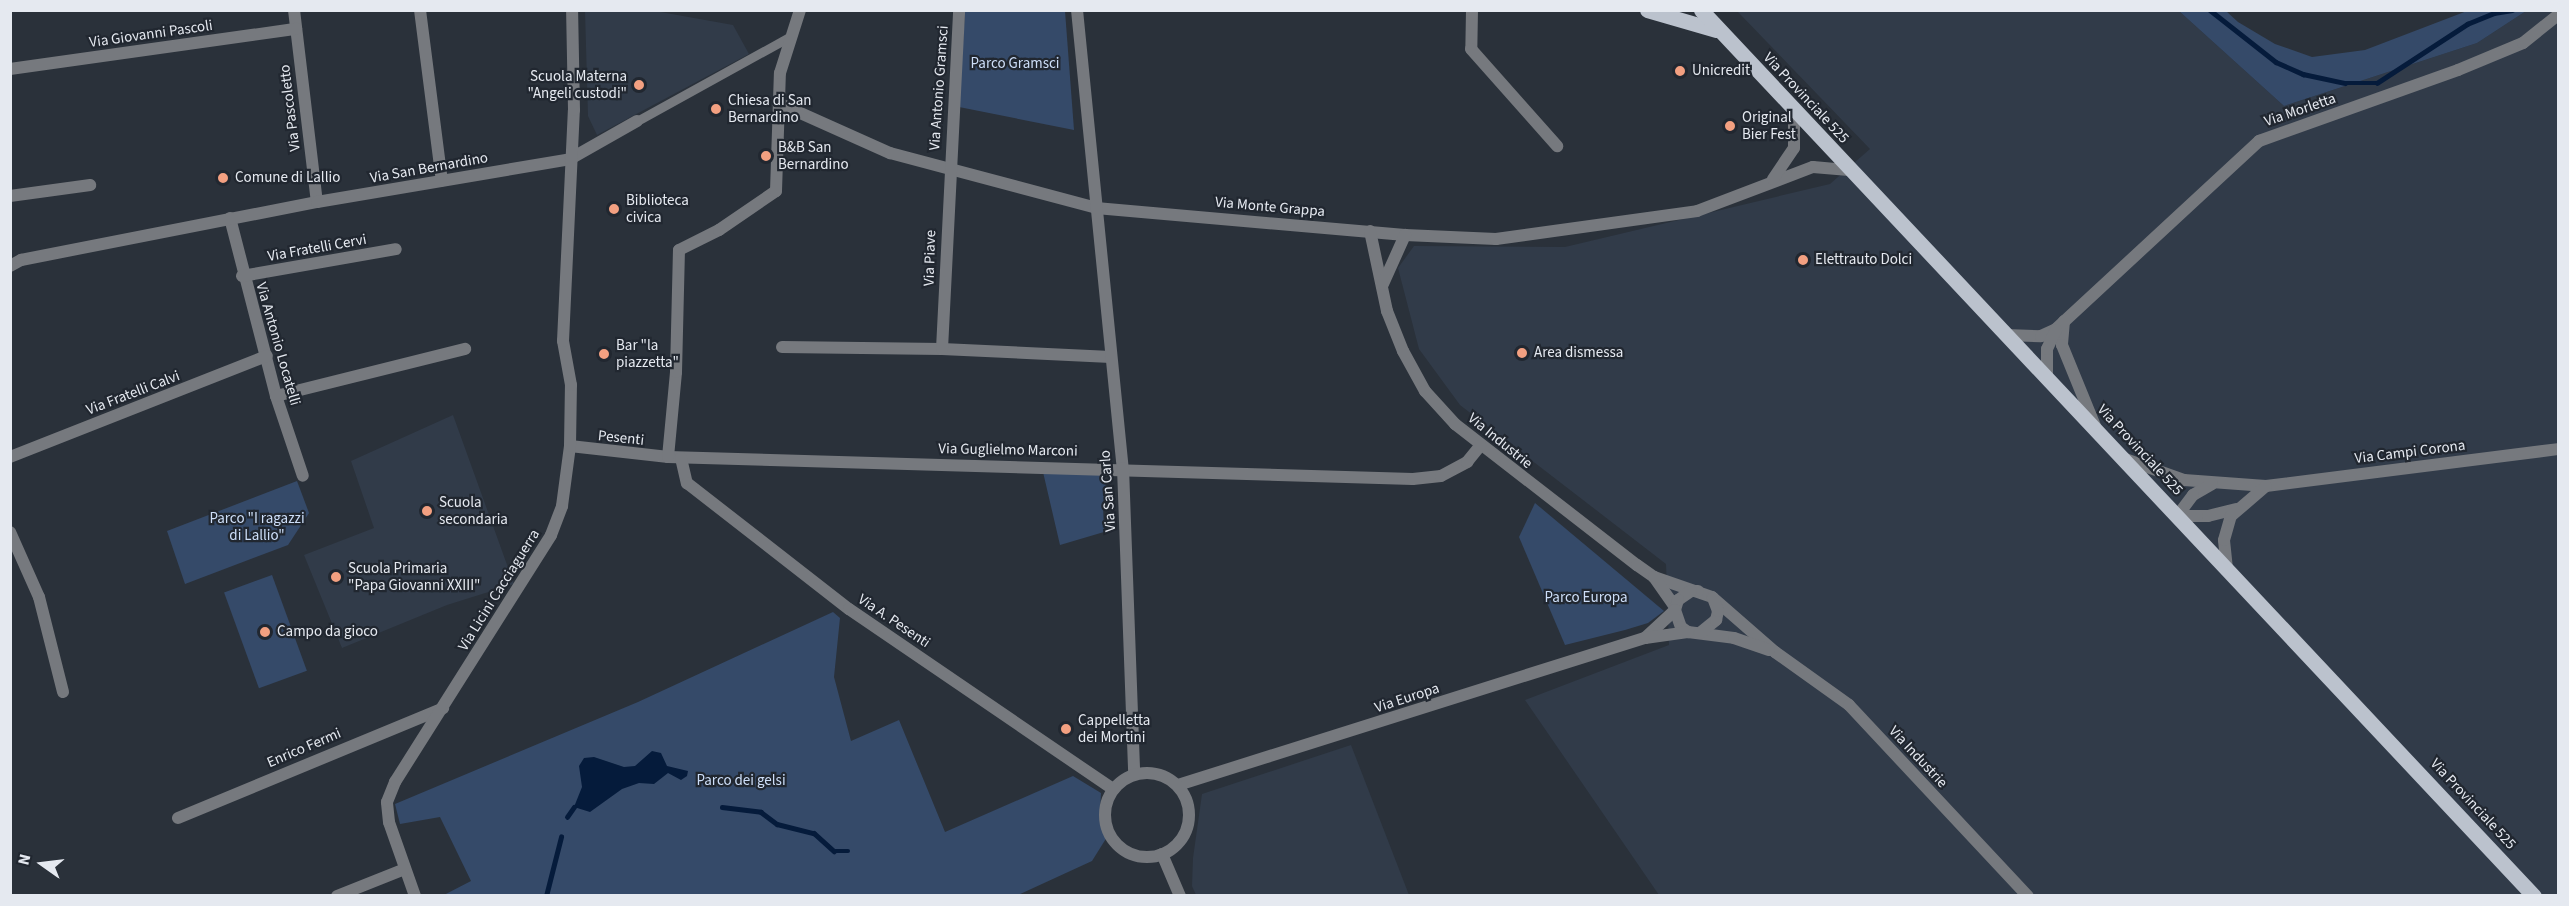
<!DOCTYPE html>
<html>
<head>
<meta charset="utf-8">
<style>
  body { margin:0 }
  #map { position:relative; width:2569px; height:906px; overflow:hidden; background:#2a313a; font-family:"Source Sans 3",sans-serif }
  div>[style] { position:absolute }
  .built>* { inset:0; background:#313b49 }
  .green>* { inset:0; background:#354a69; transform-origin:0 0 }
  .water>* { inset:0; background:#051b3b }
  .stream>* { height:4.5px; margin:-2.25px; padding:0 2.25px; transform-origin:2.25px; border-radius:2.25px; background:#051b3b }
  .pedestrian>* { height:9px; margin:-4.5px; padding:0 4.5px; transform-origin:4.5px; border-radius:4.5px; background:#76797e }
  .minor>* { height:12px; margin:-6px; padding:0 6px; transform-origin:6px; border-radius:6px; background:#76797e }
  .tertiary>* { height:12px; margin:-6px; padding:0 6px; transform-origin:6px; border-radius:6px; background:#76797e }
  .tertiary>.ring { margin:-6px; padding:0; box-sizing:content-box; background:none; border:12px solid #76797e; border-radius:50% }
  .primary>* { height:15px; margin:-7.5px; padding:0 7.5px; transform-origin:7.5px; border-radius:7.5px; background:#bbc2cd }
  .dots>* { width:16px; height:16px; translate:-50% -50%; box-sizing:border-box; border:3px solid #212730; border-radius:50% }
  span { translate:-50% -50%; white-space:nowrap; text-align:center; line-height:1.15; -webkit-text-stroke:4.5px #212730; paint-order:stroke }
  .street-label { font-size:15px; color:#e5e9f0 }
  .park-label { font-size:15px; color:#cddef8 }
  .poi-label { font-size:15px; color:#e5e9f0 }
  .left { translate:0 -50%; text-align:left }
  .right { translate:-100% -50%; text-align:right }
  .frame { position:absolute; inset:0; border:12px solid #e5e9f0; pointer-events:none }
  .north { position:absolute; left:12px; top:834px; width:60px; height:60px; -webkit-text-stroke:4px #212730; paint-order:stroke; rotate:284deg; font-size:16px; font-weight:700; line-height:24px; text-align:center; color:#e5e9f0 }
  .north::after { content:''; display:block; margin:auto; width:21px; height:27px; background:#e5e9f0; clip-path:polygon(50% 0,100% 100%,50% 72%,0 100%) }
</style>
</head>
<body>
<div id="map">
  <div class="built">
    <div style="clip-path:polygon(585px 11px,655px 11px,733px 25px,749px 54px,597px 135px,588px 116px)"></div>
    <div style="clip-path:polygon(1737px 11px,2179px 11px,2284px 106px,2477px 43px,2526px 11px,2558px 11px,2558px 895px,1659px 895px,1525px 700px,1669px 645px,1666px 564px,1460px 405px,1419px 349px,1398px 268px,1414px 246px,1565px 247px,1830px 184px,1870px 149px)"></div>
    <div style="clip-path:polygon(453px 415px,514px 584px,447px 605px,342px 648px,304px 555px,374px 528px,351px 461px)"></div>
    <div style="clip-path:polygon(1351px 745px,1409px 895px,1196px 895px,1192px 886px,1193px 858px,1202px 794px)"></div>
  </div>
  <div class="green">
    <div style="clip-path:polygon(965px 11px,1065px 11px,1074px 130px,959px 107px)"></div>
    <div style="clip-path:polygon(2179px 11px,2226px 11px,2238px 22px,2275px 44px,2312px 57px,2365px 50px,2467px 11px,2526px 11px,2477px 43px,2284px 106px)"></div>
    <div style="clip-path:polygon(1043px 472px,1100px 475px,1106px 482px,1108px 504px,1103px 505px,1104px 532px,1060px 545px)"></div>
    <div style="clip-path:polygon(297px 481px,309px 513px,288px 545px,185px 584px,167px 531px)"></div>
    <div style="clip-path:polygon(1535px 503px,1664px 611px,1648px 623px,1625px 630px,1565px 645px,1519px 537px)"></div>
    <div style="left:272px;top:575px;width:102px;height:51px;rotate:70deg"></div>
    <div style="clip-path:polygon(833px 612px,840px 618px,834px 677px,851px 741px,899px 720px,945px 832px,1073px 776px,1101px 793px,1100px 813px,1107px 837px,1092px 861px,1018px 895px,442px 896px,471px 881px,440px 817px,400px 824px,395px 804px,638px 702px)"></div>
  </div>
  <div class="water">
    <div style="clip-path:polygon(652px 751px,661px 753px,667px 766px,688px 771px,687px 776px,681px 780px,668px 773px,654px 784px,639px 783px,622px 789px,590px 812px,574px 807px,582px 787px,579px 766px,584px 758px,594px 757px,624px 767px,635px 766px)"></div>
  </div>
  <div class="stream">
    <div style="left:2210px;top:10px;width:84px;rotate:38.2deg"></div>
    <div style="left:2276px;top:62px;width:30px;rotate:24deg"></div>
    <div style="left:2303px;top:74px;width:43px;rotate:12.1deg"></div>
    <div style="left:2345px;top:83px;width:32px"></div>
    <div style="left:2377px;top:83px;width:108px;rotate:-33.2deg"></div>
    <div style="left:2467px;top:24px;width:29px;rotate:-22deg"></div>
    <div style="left:2494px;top:13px;width:18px;rotate:-9deg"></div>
    <div style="left:722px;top:807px;width:39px;rotate:7deg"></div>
    <div style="left:761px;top:812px;width:20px;rotate:37deg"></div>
    <div style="left:777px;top:824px;width:38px;rotate:14deg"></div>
    <div style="left:814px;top:833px;width:27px;rotate:42deg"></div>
    <div style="left:834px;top:851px;width:14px"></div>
    <div style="left:567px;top:817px;width:12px;rotate:-55deg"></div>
    <div style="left:546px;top:896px;width:61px;rotate:-75.7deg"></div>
  </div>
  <div class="pedestrian">
    <div style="left:637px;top:121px;width:176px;rotate:-28.9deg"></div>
  </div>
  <div class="minor">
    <div style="left:294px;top:10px;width:193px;rotate:83.2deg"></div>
    <div style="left:420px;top:10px;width:172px;rotate:82.7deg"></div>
    <div style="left:1472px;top:10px;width:39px;rotate:91deg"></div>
    <div style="left:1471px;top:49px;width:130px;rotate:48.4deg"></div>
    <div style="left:10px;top:69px;width:289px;rotate:-8deg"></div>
    <div style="left:778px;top:103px;width:123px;rotate:24.1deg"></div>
    <div style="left:890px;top:153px;width:213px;rotate:14.9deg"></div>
    <div style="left:1096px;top:208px;width:310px;rotate:5deg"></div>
    <div style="left:1405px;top:235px;width:91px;rotate:2.5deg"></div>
    <div style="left:1496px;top:239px;width:203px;rotate:-7.9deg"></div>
    <div style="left:1697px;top:211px;width:124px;rotate:-20.8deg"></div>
    <div style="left:1813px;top:167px;width:36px;rotate:5deg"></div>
    <div style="left:1773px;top:179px;width:37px;rotate:-56deg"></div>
    <div style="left:1794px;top:148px;width:35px;rotate:-90deg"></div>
    <div style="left:10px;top:196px;width:81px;rotate:-7.8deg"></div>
    <div style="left:230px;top:218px;width:184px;rotate:75.5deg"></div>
    <div style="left:276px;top:396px;width:84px;rotate:71.4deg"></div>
    <div style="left:1370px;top:231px;width:82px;rotate:78deg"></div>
    <div style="left:1387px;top:311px;width:43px;rotate:68.2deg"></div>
    <div style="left:1403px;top:351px;width:46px;rotate:61.2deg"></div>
    <div style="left:1425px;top:391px;width:45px;rotate:47.7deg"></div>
    <div style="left:1455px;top:424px;width:230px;rotate:37.8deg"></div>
    <div style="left:1637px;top:565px;width:21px;rotate:35deg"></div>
    <div style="left:1654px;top:577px;width:61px;rotate:19deg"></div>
    <div style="left:1712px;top:597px;width:84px;rotate:41.1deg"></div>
    <div style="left:1775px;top:652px;width:91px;rotate:35.6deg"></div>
    <div style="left:1849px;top:705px;width:262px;rotate:46.9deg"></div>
    <div style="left:10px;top:266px;width:13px;rotate:-29deg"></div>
    <div style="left:21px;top:260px;width:302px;rotate:-11.1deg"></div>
    <div style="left:317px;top:202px;width:257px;rotate:-9.6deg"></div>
    <div style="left:570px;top:159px;width:77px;rotate:-29.6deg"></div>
    <div style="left:242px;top:276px;width:156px;rotate:-9.9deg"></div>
    <div style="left:1383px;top:284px;width:54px;rotate:-65.8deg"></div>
    <div style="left:2064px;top:321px;width:24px;rotate:95deg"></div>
    <div style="left:2062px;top:345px;width:87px;rotate:67.8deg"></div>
    <div style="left:2006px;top:335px;width:35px;rotate:2deg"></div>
    <div style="left:2041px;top:336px;width:17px;rotate:-25deg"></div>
    <div style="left:2056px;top:329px;width:277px;rotate:-42.8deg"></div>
    <div style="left:2259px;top:141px;width:211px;rotate:-19.6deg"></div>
    <div style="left:2458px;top:70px;width:70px;rotate:-22.6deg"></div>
    <div style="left:2523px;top:43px;width:45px;rotate:-38.7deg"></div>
    <div style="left:782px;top:347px;width:160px;rotate:0.7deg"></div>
    <div style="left:942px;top:349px;width:169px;rotate:2.7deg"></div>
    <div style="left:942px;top:349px;width:339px;rotate:-87.1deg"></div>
    <div style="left:2047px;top:378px;width:29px;rotate:-90deg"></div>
    <div style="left:2047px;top:349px;width:21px;rotate:-65deg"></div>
    <div style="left:276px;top:396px;width:195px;rotate:-14deg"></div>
    <div style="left:570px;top:446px;width:99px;rotate:6.4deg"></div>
    <div style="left:668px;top:457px;width:745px;rotate:1.69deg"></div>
    <div style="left:1413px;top:479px;width:28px;rotate:-6deg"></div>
    <div style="left:1441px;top:476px;width:30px;rotate:-28deg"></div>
    <div style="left:1467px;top:462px;width:21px;rotate:-51deg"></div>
    <div style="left:10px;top:457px;width:276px;rotate:-21.5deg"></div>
    <div style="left:668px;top:457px;width:85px;rotate:-84.6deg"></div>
    <div style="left:676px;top:372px;width:122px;rotate:-88.6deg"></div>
    <div style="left:679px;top:250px;width:45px;rotate:-26.6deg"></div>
    <div style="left:719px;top:230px;width:69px;rotate:-34.4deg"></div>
    <div style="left:776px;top:191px;width:118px;rotate:-88.1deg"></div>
    <div style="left:780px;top:73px;width:66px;rotate:-72.4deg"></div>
    <div style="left:681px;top:458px;width:26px;rotate:77deg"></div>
    <div style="left:687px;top:483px;width:205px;rotate:37.9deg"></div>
    <div style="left:849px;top:609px;width:320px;rotate:34.3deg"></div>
    <div style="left:2125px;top:459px;width:63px;rotate:19.6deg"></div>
    <div style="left:2184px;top:480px;width:82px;rotate:4.2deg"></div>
    <div style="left:2266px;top:486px;width:294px;rotate:-7.2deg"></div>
    <div style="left:2212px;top:484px;width:22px;rotate:150deg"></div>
    <div style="left:2193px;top:495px;width:26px;rotate:127deg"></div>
    <div style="left:2177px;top:516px;width:31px"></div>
    <div style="left:2208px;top:516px;width:29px;rotate:-14deg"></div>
    <div style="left:10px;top:532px;width:71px;rotate:66deg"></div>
    <div style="left:39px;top:597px;width:98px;rotate:75.8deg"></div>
    <div style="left:2227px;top:569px;width:29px;rotate:-96deg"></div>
    <div style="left:2224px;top:540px;width:25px;rotate:-74deg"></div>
    <div style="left:2231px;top:516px;width:46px;rotate:-40.6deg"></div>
    <div style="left:1654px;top:577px;width:37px;rotate:55deg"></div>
    <div style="left:1698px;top:591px;width:7px;rotate:180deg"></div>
    <div style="left:1691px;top:591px;width:16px;rotate:145deg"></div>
    <div style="left:1678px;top:600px;width:10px;rotate:107deg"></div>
    <div style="left:1675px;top:610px;width:18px;rotate:71deg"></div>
    <div style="left:1681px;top:627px;width:9px;rotate:36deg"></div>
    <div style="left:1688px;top:632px;width:46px;rotate:7.4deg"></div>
    <div style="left:1734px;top:638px;width:37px;rotate:19deg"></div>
    <div style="left:1700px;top:633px;width:21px;rotate:-39deg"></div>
    <div style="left:1716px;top:620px;width:9px;rotate:-77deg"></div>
    <div style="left:1718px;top:611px;width:14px;rotate:-111deg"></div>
    <div style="left:1645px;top:638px;width:41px;rotate:-43deg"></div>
    <div style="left:1178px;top:785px;width:490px;rotate:-17.5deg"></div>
    <div style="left:1645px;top:638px;width:43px;rotate:-7.9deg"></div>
    <div style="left:178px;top:818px;width:287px;rotate:-22.5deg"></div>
    <div style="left:337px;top:896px;width:73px;rotate:-21.7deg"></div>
    <div style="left:415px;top:896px;width:78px;rotate:-109.4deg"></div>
    <div style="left:389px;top:822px;width:20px;rotate:-96deg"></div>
    <div style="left:387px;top:802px;width:22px;rotate:-68deg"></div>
    <div style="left:395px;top:782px;width:292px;rotate:-57.7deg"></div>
    <div style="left:551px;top:535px;width:31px;rotate:-69deg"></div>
    <div style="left:562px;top:506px;width:61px;rotate:-82.4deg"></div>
    <div style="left:570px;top:446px;width:61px;rotate:-89.1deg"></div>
    <div style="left:571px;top:385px;width:45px;rotate:-100.3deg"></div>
    <div style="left:563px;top:341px;width:231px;rotate:-87.3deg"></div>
    <div style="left:574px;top:110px;width:100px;rotate:-91.1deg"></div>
  </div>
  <div class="tertiary">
    <div style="left:1077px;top:10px;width:460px;rotate:84.3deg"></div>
    <div style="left:1123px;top:468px;width:306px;rotate:87.9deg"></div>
    <div class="ring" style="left:1105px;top:773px;width:72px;height:72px"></div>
    <div style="left:1162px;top:854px;width:46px;rotate:66.8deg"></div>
  </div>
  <div class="primary">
    <div style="left:1647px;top:10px;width:72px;rotate:16.2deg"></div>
    <div style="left:1701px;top:10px;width:1216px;rotate:46.77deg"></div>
  </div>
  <div class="dots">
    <div style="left:1680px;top:71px;background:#f3a081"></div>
    <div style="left:639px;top:85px;background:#f3a081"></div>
    <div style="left:716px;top:109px;background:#f3a081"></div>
    <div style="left:1730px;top:126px;background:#f3a081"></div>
    <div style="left:766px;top:156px;background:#f3a081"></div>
    <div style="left:223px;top:178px;background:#f3a081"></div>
    <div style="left:614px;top:209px;background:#f3a081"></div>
    <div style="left:1803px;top:260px;background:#f3a081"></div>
    <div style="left:1522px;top:353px;background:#f3a081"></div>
    <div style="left:604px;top:354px;background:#f3a081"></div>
    <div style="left:427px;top:511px;background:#f3a081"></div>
    <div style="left:336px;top:577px;background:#f3a081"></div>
    <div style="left:265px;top:632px;background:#f3a081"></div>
    <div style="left:1066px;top:729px;background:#f3a081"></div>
  </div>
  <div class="street-label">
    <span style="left:151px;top:34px;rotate:-8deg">Via Giovanni Pascoli</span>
    <span style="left:939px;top:88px;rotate:-86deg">Via Antonio Gramsci</span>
    <span style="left:1806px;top:98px;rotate:47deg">Via Provinciale 525</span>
    <span style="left:290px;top:108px;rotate:-97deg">Via Pascoletto</span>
    <span style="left:2300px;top:110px;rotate:-19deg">Via Morletta</span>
    <span style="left:429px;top:168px;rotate:-10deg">Via San Bernardino</span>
    <span style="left:1270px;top:207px;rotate:5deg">Via Monte Grappa</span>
    <span style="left:317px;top:248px;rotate:-10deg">Via Fratelli Cervi</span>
    <span style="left:930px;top:258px;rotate:-88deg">Via Piave</span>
    <span style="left:278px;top:344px;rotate:74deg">Via Antonio Locatelli</span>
    <span style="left:133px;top:393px;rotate:-21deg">Via Fratelli Calvi</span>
    <span style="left:621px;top:438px;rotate:6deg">Pesenti</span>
    <span style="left:1500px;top:441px;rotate:39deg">Via Industrie</span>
    <span style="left:1008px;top:450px;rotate:1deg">Via Guglielmo Marconi</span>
    <span style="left:2140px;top:450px;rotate:47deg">Via Provinciale 525</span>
    <span style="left:2410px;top:452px;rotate:-7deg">Via Campi Corona</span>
    <span style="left:1108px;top:491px;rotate:-94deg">Via San Carlo</span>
    <span style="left:499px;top:590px;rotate:-58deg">Via Licini Cacciaguerra</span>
    <span style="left:894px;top:621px;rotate:34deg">Via A. Pesenti</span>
    <span style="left:1407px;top:698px;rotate:-18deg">Via Europa</span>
    <span style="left:304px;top:748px;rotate:-23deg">Enrico Fermi</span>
    <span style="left:1918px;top:757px;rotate:47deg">Via Industrie</span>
    <span style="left:2473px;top:804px;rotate:47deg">Via Provinciale 525</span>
  </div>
  <div class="park-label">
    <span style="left:1015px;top:64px">Parco Gramsci</span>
    <span style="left:257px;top:527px">Parco "I ragazzi<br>di Lallio"</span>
    <span style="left:1586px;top:598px">Parco Europa</span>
    <span style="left:741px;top:781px">Parco dei gelsi</span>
  </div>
  <div class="poi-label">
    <span class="left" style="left:1692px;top:71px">Unicredit</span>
    <span class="right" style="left:627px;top:85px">Scuola Materna<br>"Angeli custodi"</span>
    <span class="left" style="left:728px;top:109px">Chiesa di San<br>Bernardino</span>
    <span class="left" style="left:1742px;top:126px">Original<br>Bier Fest</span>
    <span class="left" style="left:778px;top:156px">B&amp;B San<br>Bernardino</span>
    <span class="left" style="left:235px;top:178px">Comune di Lallio</span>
    <span class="left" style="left:626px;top:209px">Biblioteca<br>civica</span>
    <span class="left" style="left:1815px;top:260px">Elettrauto Dolci</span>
    <span class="left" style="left:616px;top:354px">Bar "la<br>piazzetta"</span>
    <span class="left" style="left:1534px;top:353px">Area dismessa</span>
    <span class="left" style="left:439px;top:511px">Scuola<br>secondaria</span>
    <span class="left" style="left:348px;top:577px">Scuola Primaria<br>"Papa Giovanni XXIII"</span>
    <span class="left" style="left:277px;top:632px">Campo da gioco</span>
    <span class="left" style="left:1078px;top:729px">Cappelletta<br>dei Mortini</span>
  </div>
  <div class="frame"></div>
  <div class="north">N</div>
</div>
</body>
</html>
